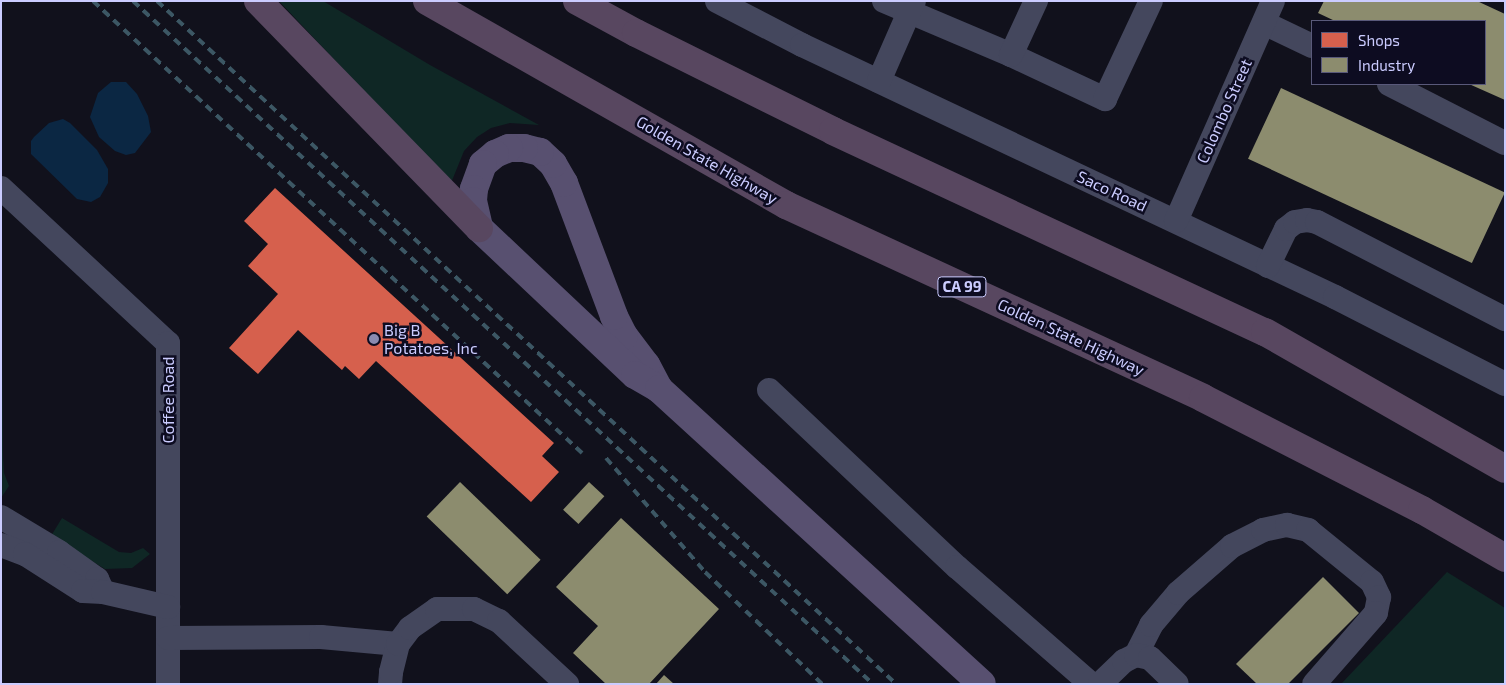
<!DOCTYPE html>
<html>
<head>
<meta charset="utf-8">
<style>
  body { margin:0 }
  #map { position:relative; width:1506px; height:685px; overflow:hidden; background:#11111c; font-family:"Exo 2",sans-serif }
  div>[style] { position:absolute }
  .green>* { inset:0; background:#0f2725 }
  .water>* { inset:0; background:#0b2743 }
  .shops>* { inset:0; background:#d6604d }
  .industry>* { inset:0; background:#8c8c6e; transform-origin:0 0 }
  .minor>* { height:24px; margin:-12px; padding:0 12px; transform-origin:12px; border-radius:12px; background:#44475d }
  .major>* { height:28px; margin:-14px; padding:0 14px; transform-origin:14px; border-radius:14px; background:#585070 }
  .highway>* { height:28px; margin:-14px; padding:0 14px; transform-origin:14px; border-radius:14px; background:#584760 }
  .rail>* { height:4px; margin-top:-2px; transform-origin:0; background:repeating-linear-gradient(90deg,#3c5764 0 8px,transparent 0 14px) }
  .dots>* { width:14px; height:14px; translate:-50% -50%; box-sizing:border-box; border:2px solid #0d0c21; border-radius:50% }
  span { translate:-50% -50%; white-space:nowrap; text-align:center; line-height:1.15; -webkit-text-stroke:5px #0d0c21; paint-order:stroke }
  .shield-label span { padding:1px 4px; background:#0d0c21; border:1px solid; border-radius:4px; -webkit-text-stroke-width:0 }
  .shield-label { font-size:15px; color:#cbccff; font-weight:700 }
  .street-label { font-size:16px; color:#cbccff }
  .poi-label { font-size:16px; color:#cbccff }
  .left { translate:0 -50%; text-align:left }
  .frame { position:absolute; inset:0; border:2px solid #cbccff; pointer-events:none }
  .legend { position:absolute; left:1311px; top:20px; width:175px; height:65px; box-sizing:border-box; background:#0d0c21; border:1px solid #59597a; margin:0; padding:6px 9px; list-style:none; font-size:15px; color:#cbccff }
  .legend li { display:flex; align-items:center; gap:10px; height:25px }
  .legend b { width:25px; border:1px solid #59597a }
</style>
</head>
<body>
<div id="map">
  <div class="green">
    <div style="clip-path:polygon(279px 1px,323px 1px,430px 65px,539px 125px,510px 123px,491px 128px,477px 137px,464px 151px,451px 183px)"></div>
    <div style="clip-path:polygon(1px 240px,3px 455px,4px 473px,9px 486px,1px 498px)"></div>
    <div style="clip-path:polygon(62px 518px,119px 552px,131px 553px,143px 548px,150px 554px,132px 568px,105px 569px,51px 536px)"></div>
    <div style="clip-path:polygon(1447px 572px,1505px 608px,1505px 684px,1341px 684px)"></div>
  </div>
  <div class="water">
    <div style="clip-path:polygon(111px 82px,126px 82px,137px 94px,148px 116px,151px 132px,135px 153px,126px 155px,115px 151px,99px 137px,90px 117px,98px 93px)"></div>
    <div style="clip-path:polygon(63px 119px,70px 123px,97px 150px,108px 169px,108px 183px,100px 197px,91px 202px,77px 199px,31px 154px,31px 141px,34px 137px,49px 123px)"></div>
  </div>
  <div class="shops">
    <div style="clip-path:polygon(275px 188px,554px 443px,542px 456px,559px 472px,531px 502px,376px 361px,359px 379px,345px 366px,342px 370px,298px 330px,258px 374px,229px 348px,278px 294px,248px 266px,268px 244px,244px 221px)"></div>
  </div>
  <div class="industry">
    <div style="clip-path:polygon(1324px 1px,1477px 1px,1505px 14px,1505px 100px,1469px 84px,1485px 84px,1485px 21px,1335px 21px,1318px 13px)"></div>
    <div style="left:1281px;top:88px;width:247px;height:78px;rotate:25deg"></div>
    <div style="left:460px;top:482px;width:112px;height:48px;rotate:44deg"></div>
    <div style="left:589px;top:482px;width:21px;height:38px;rotate:43deg"></div>
    <div style="clip-path:polygon(621px 518px,719px 609px,649px 684px,606px 684px,573px 653px,598px 626px,556px 587px)"></div>
    <div style="clip-path:polygon(1323px 577px,1359px 613px,1288px 684px,1257px 684px,1236px 664px)"></div>
    <div style="clip-path:polygon(664px 675px,674px 684px,656px 684px)"></div>
  </div>
  <div class="minor">
    <div style="left:717px;top:1px;width:96px;rotate:27.4deg"></div>
    <div style="left:802px;top:45px;width:590px;rotate:25.3deg"></div>
    <div style="left:1335px;top:297px;width:191px;rotate:27.1deg"></div>
    <div style="left:884px;top:1px;width:138px;rotate:23deg"></div>
    <div style="left:1011px;top:55px;width:104px;rotate:25.1deg"></div>
    <div style="left:1105px;top:99px;width:108px;rotate:-64.9deg"></div>
    <div style="left:1264px;top:23px;width:53px;rotate:25.6deg"></div>
    <div style="left:1011px;top:55px;width:60px;rotate:-65.2deg"></div>
    <div style="left:879px;top:81px;width:87px;rotate:-66.4deg"></div>
    <div style="left:1389px;top:84px;width:130px;rotate:27deg"></div>
    <div style="left:1px;top:188px;width:228px;rotate:42.9deg"></div>
    <div style="left:168px;top:343px;width:341px;rotate:90deg"></div>
    <div style="left:1176px;top:221px;width:240px;rotate:-66.2deg"></div>
    <div style="left:1268px;top:266px;width:41px;rotate:-64.1deg"></div>
    <div style="left:1286px;top:229px;width:11px;rotate:-38deg"></div>
    <div style="left:1295px;top:222px;width:12px;rotate:-9deg"></div>
    <div style="left:1307px;top:220px;width:10px;rotate:11deg"></div>
    <div style="left:1317px;top:222px;width:212px;rotate:27.3deg"></div>
    <div style="left:769px;top:390px;width:258px;rotate:43.3deg"></div>
    <div style="left:957px;top:567px;width:178px;rotate:41.1deg"></div>
    <div style="left:1px;top:517px;width:68px;rotate:31.1deg"></div>
    <div style="left:59px;top:552px;width:47px;rotate:35.4deg"></div>
    <div style="left:97px;top:579px;width:14px;rotate:65deg"></div>
    <div style="left:1px;top:545px;width:26px;rotate:21deg"></div>
    <div style="left:25px;top:554px;width:69px;rotate:32.5deg"></div>
    <div style="left:83px;top:591px;width:20px;rotate:3deg"></div>
    <div style="left:103px;top:592px;width:67px;rotate:13deg"></div>
    <div style="left:168px;top:638px;width:153px;rotate:-0.4deg"></div>
    <div style="left:321px;top:637px;width:77px;rotate:5.2deg"></div>
    <div style="left:1136px;top:655px;width:34px;rotate:-63deg"></div>
    <div style="left:1151px;top:625px;width:42px;rotate:-49.8deg"></div>
    <div style="left:1178px;top:593px;width:72px;rotate:-41deg"></div>
    <div style="left:1232px;top:546px;width:35px;rotate:-27deg"></div>
    <div style="left:1263px;top:530px;width:25px;rotate:-12deg"></div>
    <div style="left:1287px;top:525px;width:22px;rotate:13deg"></div>
    <div style="left:1308px;top:530px;width:82px;rotate:39.1deg"></div>
    <div style="left:1372px;top:582px;width:17px;rotate:65deg"></div>
    <div style="left:1379px;top:597px;width:16px;rotate:101deg"></div>
    <div style="left:1376px;top:613px;width:94px;rotate:131.1deg"></div>
    <div style="left:390px;top:684px;width:12px;rotate:-85deg"></div>
    <div style="left:391px;top:672px;width:29px;rotate:-76deg"></div>
    <div style="left:398px;top:644px;width:20px;rotate:-53deg"></div>
    <div style="left:410px;top:628px;width:33px;rotate:-35deg"></div>
    <div style="left:437px;top:609px;width:37px"></div>
    <div style="left:474px;top:609px;width:28px;rotate:26deg"></div>
    <div style="left:499px;top:621px;width:93px;rotate:42.8deg"></div>
    <div style="left:1100px;top:684px;width:33px;rotate:-44deg"></div>
    <div style="left:1124px;top:661px;width:13px;rotate:-27deg"></div>
    <div style="left:1136px;top:655px;width:14px;rotate:12deg"></div>
    <div style="left:1150px;top:658px;width:37px;rotate:44deg"></div>
  </div>
  <div class="major">
    <div style="left:659px;top:389px;width:27px;rotate:-118deg"></div>
    <div style="left:646px;top:365px;width:36px;rotate:-127deg"></div>
    <div style="left:624px;top:336px;width:22px;rotate:-117deg"></div>
    <div style="left:614px;top:316px;width:142px;rotate:-110.6deg"></div>
    <div style="left:564px;top:183px;width:22px;rotate:-120deg"></div>
    <div style="left:553px;top:164px;width:18px;rotate:-137deg"></div>
    <div style="left:540px;top:152px;width:16px;rotate:-166deg"></div>
    <div style="left:524px;top:148px;width:15px;rotate:180deg"></div>
    <div style="left:509px;top:148px;width:15px;rotate:157deg"></div>
    <div style="left:495px;top:154px;width:16px;rotate:140deg"></div>
    <div style="left:483px;top:164px;width:27px;rotate:110deg"></div>
    <div style="left:474px;top:189px;width:12px;rotate:95deg"></div>
    <div style="left:473px;top:201px;width:28px;rotate:77deg"></div>
    <div style="left:479px;top:228px;width:214px;rotate:43.3deg"></div>
    <div style="left:635px;top:375px;width:28px;rotate:30deg"></div>
    <div style="left:659px;top:389px;width:437px;rotate:42.4deg"></div>
  </div>
  <div class="highway">
    <div style="left:258px;top:1px;width:317px;rotate:45.8deg"></div>
    <div style="left:427px;top:1px;width:413px;rotate:29.6deg"></div>
    <div style="left:786px;top:205px;width:459px;rotate:24.8deg"></div>
    <div style="left:1203px;top:398px;width:246px;rotate:27.1deg"></div>
    <div style="left:1422px;top:510px;width:96px;rotate:30deg"></div>
    <div style="left:577px;top:1px;width:67px;rotate:28.5deg"></div>
    <div style="left:636px;top:33px;width:220px;rotate:26.4deg"></div>
    <div style="left:833px;top:131px;width:476px;rotate:25deg"></div>
    <div style="left:1265px;top:332px;width:276px;rotate:29.7deg"></div>
  </div>
  <div class="rail">
    <div style="left:93px;top:1px;width:666px;rotate:42.75deg"></div>
    <div style="left:133px;top:1px;width:1007px;rotate:42.71deg"></div>
    <div style="left:157px;top:1px;width:1006px;rotate:42.74deg"></div>
    <div style="left:606px;top:458px;width:151px;rotate:49deg"></div>
    <div style="left:705px;top:572px;width:162px;rotate:43.7deg"></div>
  </div>
  <div class="dots">
    <div style="left:374px;top:339px;background:#8a8bb0"></div>
  </div>
  <div class="shield-label">
    <span style="left:962px;top:287px">CA 99</span>
  </div>
  <div class="street-label">
    <span style="left:1224px;top:111px;rotate:-66deg">Colombo Street</span>
    <span style="left:707px;top:160px;rotate:30deg">Golden State Highway</span>
    <span style="left:1112px;top:191px;rotate:25deg">Saco Road</span>
    <span style="left:1071px;top:337px;rotate:25deg">Golden State Highway</span>
    <span style="left:168px;top:400px;rotate:-90deg">Coffee Road</span>
  </div>
  <div class="poi-label">
    <span class="left" style="left:384px;top:339px">Big B<br>Potatoes, Inc</span>
  </div>
  <div class="frame"></div>
  <ul class="legend">
  <li><b style="height:14px;background:#d6604d"></b>Shops</li>
  <li><b style="height:14px;background:#8c8c6e"></b>Industry</li>
  </ul>
</div>
</body>
</html>
